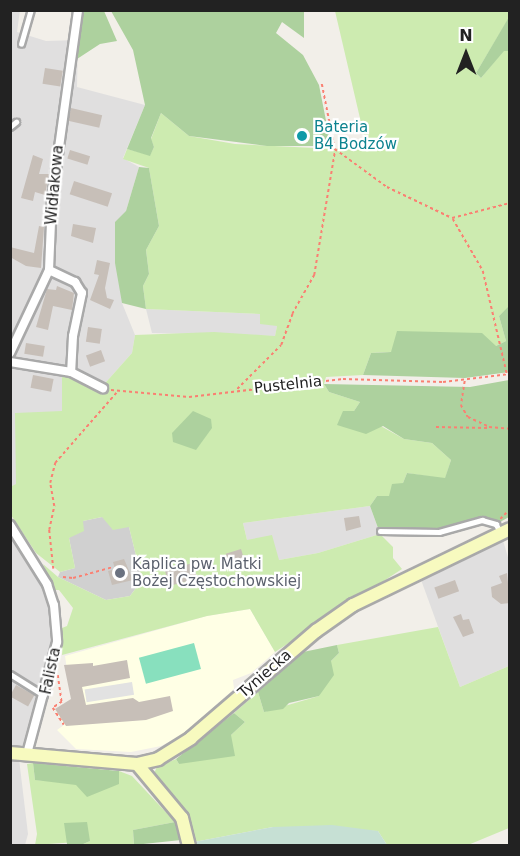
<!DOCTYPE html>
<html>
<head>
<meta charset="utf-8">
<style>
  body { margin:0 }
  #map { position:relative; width:520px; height:856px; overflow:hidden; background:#f2efe9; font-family:"DejaVu Sans",sans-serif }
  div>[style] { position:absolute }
  .residential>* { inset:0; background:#e0dfdf }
  .education>* { inset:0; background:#ffffe5 }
  .religious>* { inset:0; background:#d0d0d0 }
  .grass>* { inset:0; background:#cdebb0 }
  .forest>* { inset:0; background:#add19e }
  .wetland>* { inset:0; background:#c6e0d4 }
  .pitch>* { inset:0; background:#88e0be; transform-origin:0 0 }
  .parking>* { inset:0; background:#e2e2e2; transform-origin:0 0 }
  .building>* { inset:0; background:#c7bfb8; transform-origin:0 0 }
  .path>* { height:1.5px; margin-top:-0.75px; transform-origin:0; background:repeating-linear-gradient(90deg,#fa8072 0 3px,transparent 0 6px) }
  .roads { filter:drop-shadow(2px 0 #a9a9a9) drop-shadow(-2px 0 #a9a9a9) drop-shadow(0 2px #a9a9a9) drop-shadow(0 -2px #a9a9a9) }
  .lane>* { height:4.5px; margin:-2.25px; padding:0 2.25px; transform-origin:2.25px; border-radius:2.25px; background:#fff }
  .street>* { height:8px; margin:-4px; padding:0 4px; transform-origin:4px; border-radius:4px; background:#fff }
  .secondary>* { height:12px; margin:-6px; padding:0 6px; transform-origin:6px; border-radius:6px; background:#f7fabf }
  .dots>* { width:16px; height:16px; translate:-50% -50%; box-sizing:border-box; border:3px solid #fff; border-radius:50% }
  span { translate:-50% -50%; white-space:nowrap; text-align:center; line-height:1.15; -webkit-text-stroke:4.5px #fff; paint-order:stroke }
  .culture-label { font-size:15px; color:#0d838f }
  .left { translate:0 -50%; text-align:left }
  .street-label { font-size:15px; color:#222 }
  .worship-label { font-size:15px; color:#5b616d }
  .frame { position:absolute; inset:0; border:12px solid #222; pointer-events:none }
  .north { position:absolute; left:436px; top:24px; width:60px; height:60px; -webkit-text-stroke:4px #fff; paint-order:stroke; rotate:0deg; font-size:16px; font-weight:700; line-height:24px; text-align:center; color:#222 }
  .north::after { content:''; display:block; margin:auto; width:21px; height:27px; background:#222; clip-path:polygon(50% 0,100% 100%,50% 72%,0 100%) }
</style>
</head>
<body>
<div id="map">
  <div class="residential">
    <div style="clip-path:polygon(20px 10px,17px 32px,46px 41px,78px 40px,77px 87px,145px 105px,123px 158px,139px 167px,126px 211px,122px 303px,135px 335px,132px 353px,99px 390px,62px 411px,16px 484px,11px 487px,10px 11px)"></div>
    <div style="clip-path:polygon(146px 309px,260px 314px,277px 326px,275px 336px,152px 333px)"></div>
    <div style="clip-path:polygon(370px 506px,380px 534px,318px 553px,279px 560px,247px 540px,243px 523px)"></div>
    <div style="clip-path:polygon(10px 529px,36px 568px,52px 605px,55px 641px,26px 746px,11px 745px)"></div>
    <div style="clip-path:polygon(502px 537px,509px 561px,509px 666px,460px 687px,420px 577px)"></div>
    <div style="clip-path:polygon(10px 759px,19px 759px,28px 834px,25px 845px,11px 845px)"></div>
  </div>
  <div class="education">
    <div style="clip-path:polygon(250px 609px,275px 652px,251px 673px,233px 680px,234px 689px,182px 735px,161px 746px,131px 752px,76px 749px,57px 730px,64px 725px,55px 709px,72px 705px,65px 656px,207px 616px)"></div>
  </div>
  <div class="religious">
    <div style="clip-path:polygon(102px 517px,129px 527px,142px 580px,130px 596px,106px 600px,58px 577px,60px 572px,75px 568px,69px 538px,83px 521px)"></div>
  </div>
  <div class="grass">
    <div style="clip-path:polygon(335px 11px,509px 11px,509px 18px,476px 73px,481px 78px,504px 50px,509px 51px,510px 306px,499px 316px,506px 341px,496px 346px,371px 353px,363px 375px,326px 377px,324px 384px,329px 392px,360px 402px,354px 411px,404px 439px,432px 443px,451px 460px,445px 479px,407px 473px,403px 483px,390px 496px,377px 496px,370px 506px,243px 523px,247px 540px,272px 535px,279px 560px,318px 553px,380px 534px,393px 547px,393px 558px,402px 569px,275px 652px,250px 609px,207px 616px,62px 655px,62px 628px,67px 626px,73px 608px,59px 590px,54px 590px,43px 564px,58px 577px,106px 600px,130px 596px,142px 580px,129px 527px,113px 530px,102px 517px,83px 521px,84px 531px,69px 538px,75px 568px,60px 572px,36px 553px,11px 515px,10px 487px,16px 484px,15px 413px,62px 411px,62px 375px,99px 390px,132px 353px,135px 335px,214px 332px,275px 336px,277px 326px,260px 324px,260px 314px,146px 309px,143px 286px,149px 274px,146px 250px,159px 226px,149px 168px,123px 159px,127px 149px,150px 155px,154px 147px,151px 139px,161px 113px,189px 136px,235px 144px,335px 149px,366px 144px)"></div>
    <div style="clip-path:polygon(438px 627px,460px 687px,509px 666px,509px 828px,468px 845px,387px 845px,378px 831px,273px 827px,194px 842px,188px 819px,158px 784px,154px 773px,157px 767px,176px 759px,179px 764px,231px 735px,245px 722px,234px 713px,258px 692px,264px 712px,319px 696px,331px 661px,339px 653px,337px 645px)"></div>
    <div style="clip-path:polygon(33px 763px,35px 780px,119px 784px,119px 771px,132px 776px,175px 822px,133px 830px,134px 846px,81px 845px,90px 841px,35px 845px,37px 834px,27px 764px)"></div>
  </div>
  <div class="forest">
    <div style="clip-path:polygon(81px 11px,104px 11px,117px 41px,100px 44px,77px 59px)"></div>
    <div style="clip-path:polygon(111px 11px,304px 11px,304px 38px,282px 22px,276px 33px,303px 55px,319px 85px,331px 146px,267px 146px,189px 136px,161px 113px,151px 138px,154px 147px,150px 156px,127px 149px,145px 105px,133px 50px)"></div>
    <div style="clip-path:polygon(509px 17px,509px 51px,504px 51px,481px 78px,476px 73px)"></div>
    <div style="clip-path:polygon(139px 167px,149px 168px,159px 226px,146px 250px,149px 274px,143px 286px,146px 309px,122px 303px,115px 263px,115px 222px,126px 211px)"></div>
    <div style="clip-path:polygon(509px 306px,509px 372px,465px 378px,363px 375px,371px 353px,391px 352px,397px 331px,482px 333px,496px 346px,506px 341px,499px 316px)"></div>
    <div style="clip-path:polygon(509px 380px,509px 517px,500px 522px,481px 519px,439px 530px,378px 528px,370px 506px,377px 496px,389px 496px,392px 484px,403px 483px,407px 473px,445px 478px,451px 460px,432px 443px,404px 439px,383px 426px,366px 434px,337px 425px,343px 411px,354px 411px,360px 402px,329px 392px,324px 384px,470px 387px)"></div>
    <div style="clip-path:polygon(193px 411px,211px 419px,212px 428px,196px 450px,173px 442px,172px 433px)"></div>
    <div style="clip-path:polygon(337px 645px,339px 653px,331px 661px,334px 675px,319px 696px,289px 703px,283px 709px,264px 712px,258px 692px,303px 652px)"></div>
    <div style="clip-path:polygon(234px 713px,245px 722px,231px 735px,235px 756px,179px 764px,176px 759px)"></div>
    <div style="clip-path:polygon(33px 763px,119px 771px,119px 784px,87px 797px,76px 785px,35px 780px)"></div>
    <div style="clip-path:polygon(87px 822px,90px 841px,81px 845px,67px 844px,64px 823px)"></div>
    <div style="clip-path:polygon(175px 822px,181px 840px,134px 845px,133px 830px)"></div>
  </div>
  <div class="wetland">
    <div style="clip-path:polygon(332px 825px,378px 831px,387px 845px,194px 846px,194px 842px,273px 827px)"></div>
  </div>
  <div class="pitch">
    <div style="left:194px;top:643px;width:27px;height:57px;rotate:75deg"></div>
  </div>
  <div class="parking">
    <div style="left:132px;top:682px;width:13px;height:48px;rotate:81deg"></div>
  </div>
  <div class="building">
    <div style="left:45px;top:68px;width:18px;height:16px;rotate:9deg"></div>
    <div style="left:71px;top:108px;width:32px;height:13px;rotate:13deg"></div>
    <div style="left:70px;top:150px;width:21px;height:9px;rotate:17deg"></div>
    <div style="clip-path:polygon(33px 155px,43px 159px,39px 174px,49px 174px,45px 195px,35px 192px,33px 201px,21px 198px)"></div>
    <div style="left:74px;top:181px;width:40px;height:14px;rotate:18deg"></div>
    <div style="clip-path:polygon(73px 224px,96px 228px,93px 243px,71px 236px)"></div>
    <div style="clip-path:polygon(39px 226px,44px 227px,41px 268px,26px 266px,10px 257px,10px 247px,34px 253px)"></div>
    <div style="clip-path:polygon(97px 260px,110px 263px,105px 288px,107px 298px,114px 300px,110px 309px,90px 300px,99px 275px,94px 274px)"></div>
    <div style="clip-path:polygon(57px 286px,74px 293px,72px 310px,53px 306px,48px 330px,36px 327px,47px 289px,56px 290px)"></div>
    <div style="left:88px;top:327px;width:14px;height:15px;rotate:8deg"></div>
    <div style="left:26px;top:343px;width:19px;height:11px;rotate:9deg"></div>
    <div style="left:101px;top:350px;width:12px;height:16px;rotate:70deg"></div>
    <div style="left:33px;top:375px;width:21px;height:13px;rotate:11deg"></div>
    <div style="clip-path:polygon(359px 516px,361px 527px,346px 531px,344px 518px)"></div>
    <div style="left:241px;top:549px;width:17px;height:16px;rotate:73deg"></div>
    <div style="clip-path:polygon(124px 559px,133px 580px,112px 585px,108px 571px,115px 569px,113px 562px)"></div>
    <div style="left:193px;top:563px;width:16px;height:29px;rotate:75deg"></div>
    <div style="clip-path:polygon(507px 573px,510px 603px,501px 604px,492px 597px,491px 587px,502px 583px,499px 576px)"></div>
    <div style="left:455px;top:580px;width:12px;height:22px;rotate:70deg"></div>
    <div style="clip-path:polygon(461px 614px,463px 620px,469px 619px,474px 633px,463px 637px,453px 617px)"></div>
    <div style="clip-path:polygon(127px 660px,130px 678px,82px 687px,86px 705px,133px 698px,139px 702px,170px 696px,173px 711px,146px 720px,66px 726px,55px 709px,71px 699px,64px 665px,93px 663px,93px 666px)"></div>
    <div style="left:16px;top:685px;width:21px;height:13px;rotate:29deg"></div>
  </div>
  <div class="path">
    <div style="left:322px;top:84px;width:66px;rotate:78.7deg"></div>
    <div style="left:335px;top:149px;width:64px;rotate:36.2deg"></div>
    <div style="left:387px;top:187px;width:72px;rotate:25.5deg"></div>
    <div style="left:452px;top:218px;width:60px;rotate:-14.5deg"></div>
    <div style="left:453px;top:219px;width:60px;rotate:60deg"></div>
    <div style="left:483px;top:271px;width:106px;rotate:76.9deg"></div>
    <div style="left:465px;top:381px;width:24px;rotate:99deg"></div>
    <div style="left:461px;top:405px;width:14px;rotate:60deg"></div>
    <div style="left:468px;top:417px;width:23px;rotate:25deg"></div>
    <div style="left:489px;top:427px;width:21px;rotate:5deg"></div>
    <div style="left:237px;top:389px;width:62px;rotate:-45deg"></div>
    <div style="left:281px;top:345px;width:33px;rotate:-70deg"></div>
    <div style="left:292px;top:314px;width:45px;rotate:-60.6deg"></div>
    <div style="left:314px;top:275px;width:128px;rotate:-80.5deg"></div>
    <div style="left:111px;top:390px;width:78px;rotate:5.1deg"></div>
    <div style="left:189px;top:397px;width:155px;rotate:-6.7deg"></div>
    <div style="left:343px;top:379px;width:100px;rotate:1.7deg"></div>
    <div style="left:443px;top:382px;width:67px;rotate:-6.8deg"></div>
    <div style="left:436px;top:427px;width:52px;rotate:1.1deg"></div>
    <div style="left:500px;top:519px;width:14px;rotate:-45deg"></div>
    <div style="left:53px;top:569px;width:39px;rotate:-96deg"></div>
    <div style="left:49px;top:530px;width:25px;rotate:-78deg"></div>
    <div style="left:54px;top:506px;width:23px;rotate:-100deg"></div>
    <div style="left:50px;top:483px;width:21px;rotate:-76deg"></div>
    <div style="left:55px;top:463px;width:94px;rotate:-48.9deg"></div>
    <div style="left:63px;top:577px;width:10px;rotate:6deg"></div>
    <div style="left:73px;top:578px;width:41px;rotate:-15.4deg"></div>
    <div style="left:58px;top:675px;width:27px;rotate:82deg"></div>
    <div style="left:62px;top:702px;width:11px;rotate:146deg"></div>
    <div style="left:53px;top:708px;width:20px;rotate:57deg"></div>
  </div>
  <div class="roads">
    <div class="lane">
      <div style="left:21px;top:44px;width:35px;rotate:-74deg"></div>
      <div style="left:10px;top:127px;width:8px;rotate:-40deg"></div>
      <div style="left:380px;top:531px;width:59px;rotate:1deg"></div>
      <div style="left:439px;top:532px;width:45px;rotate:-15.6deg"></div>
      <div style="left:482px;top:520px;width:15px;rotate:16deg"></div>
      <div style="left:496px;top:524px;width:8px;rotate:60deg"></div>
      <div style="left:10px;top:674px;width:40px;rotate:32deg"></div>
    </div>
    <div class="street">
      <div style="left:49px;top:270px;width:29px;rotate:25deg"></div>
      <div style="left:75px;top:282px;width:13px;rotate:58deg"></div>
      <div style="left:82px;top:293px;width:44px;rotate:101.8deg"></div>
      <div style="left:73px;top:336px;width:36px;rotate:93deg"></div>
      <div style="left:10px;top:353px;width:92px;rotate:-64.8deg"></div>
      <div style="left:49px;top:270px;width:72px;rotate:-87.6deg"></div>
      <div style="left:52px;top:198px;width:190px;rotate:-82.1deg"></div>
      <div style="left:10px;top:362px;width:62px;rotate:9.3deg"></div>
      <div style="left:71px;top:372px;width:36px;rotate:27deg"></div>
      <div style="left:10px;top:525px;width:70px;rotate:57.9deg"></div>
      <div style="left:47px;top:584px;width:22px;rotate:72deg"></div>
      <div style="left:54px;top:605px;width:37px;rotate:85deg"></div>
      <div style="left:57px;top:642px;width:116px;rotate:105deg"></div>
    </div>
    <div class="secondary">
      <div style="left:10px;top:753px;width:127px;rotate:5deg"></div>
      <div style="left:137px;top:764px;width:22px;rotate:-13deg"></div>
      <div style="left:158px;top:759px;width:39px;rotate:-32deg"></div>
      <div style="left:191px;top:738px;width:165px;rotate:-40.6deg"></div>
      <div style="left:316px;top:631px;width:45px;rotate:-35.1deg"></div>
      <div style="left:353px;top:605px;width:174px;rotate:-25.8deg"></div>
      <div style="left:137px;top:764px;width:70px;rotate:50.2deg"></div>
      <div style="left:182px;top:818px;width:29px;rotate:76deg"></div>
    </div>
  </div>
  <div class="dots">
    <div style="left:302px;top:136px;background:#0f9aa8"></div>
    <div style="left:120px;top:573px;background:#6b7280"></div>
  </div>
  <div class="culture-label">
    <span class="left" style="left:314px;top:136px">Bateria<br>B4 Bodzów</span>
  </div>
  <div class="street-label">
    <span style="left:55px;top:185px;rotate:-85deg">Widłakowa</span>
    <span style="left:288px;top:385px;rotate:-6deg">Pustelnia</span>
    <span style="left:51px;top:671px;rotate:-78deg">Falista</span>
    <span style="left:265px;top:674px;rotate:-41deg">Tyniecka</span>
  </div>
  <div class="worship-label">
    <span class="left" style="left:132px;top:573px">Kaplica pw. Matki<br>Bożej Częstochowskiej</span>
  </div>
  <div class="frame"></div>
  <div class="north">N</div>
</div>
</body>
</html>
